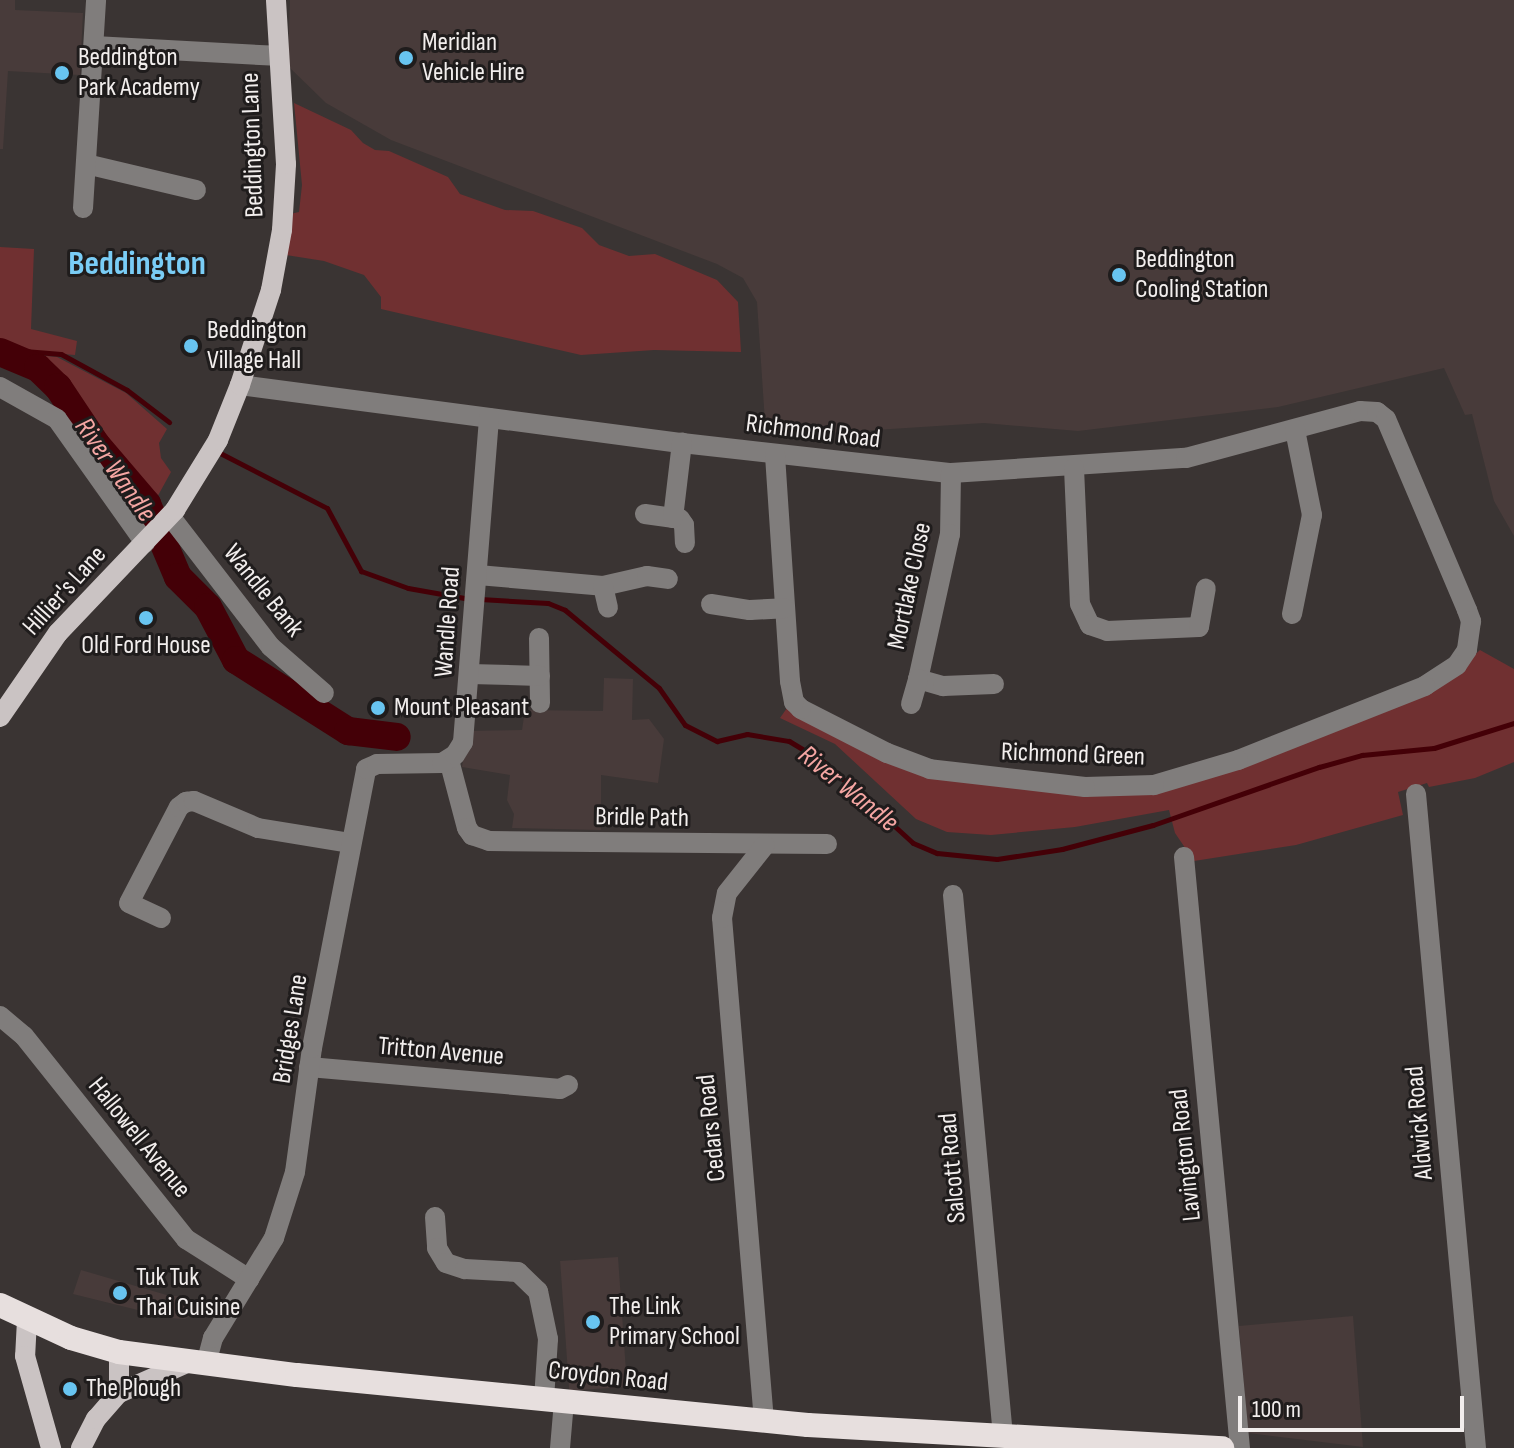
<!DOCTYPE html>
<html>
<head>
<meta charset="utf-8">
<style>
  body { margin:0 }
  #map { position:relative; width:1514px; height:1448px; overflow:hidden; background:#3a3433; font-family:"Sofia Sans Condensed",sans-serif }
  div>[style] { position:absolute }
  .built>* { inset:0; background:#483b3a; transform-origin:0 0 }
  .green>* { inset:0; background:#703031 }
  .stream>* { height:5px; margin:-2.5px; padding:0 2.5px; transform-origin:2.5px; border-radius:2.5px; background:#440007 }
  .river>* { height:28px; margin:-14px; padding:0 14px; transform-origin:14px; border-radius:14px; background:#440007 }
  .minor>* { height:20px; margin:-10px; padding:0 10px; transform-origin:10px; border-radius:10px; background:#807d7c }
  .major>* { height:20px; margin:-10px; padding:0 10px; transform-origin:10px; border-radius:10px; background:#cac3c3 }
  .highway>* { height:24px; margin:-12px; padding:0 12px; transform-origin:12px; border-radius:12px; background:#e7dfde }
  .dots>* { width:22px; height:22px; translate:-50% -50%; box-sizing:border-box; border:4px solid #1f1c1c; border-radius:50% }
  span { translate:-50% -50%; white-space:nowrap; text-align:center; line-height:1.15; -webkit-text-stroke:6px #1f1c1c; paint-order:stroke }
  .poi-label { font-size:26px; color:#f2eeed }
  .left { translate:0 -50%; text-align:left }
  .street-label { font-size:26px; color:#f2eeed }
  .water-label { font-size:28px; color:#f5a6a3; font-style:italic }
  .district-label { font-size:34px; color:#7acdf6; font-weight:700 }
  .scale { position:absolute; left:1238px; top:1396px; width:226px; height:36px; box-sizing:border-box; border:4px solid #f2eeed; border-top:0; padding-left:10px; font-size:24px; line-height:28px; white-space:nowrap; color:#f2eeed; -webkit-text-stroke:6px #1f1c1c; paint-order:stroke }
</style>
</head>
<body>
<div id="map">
  <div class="built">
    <div style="clip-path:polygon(0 0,15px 0,15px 10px,83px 13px,80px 75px,8px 71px,3px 149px,0 149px)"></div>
    <div style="clip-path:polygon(290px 0,1514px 0,1514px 536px,1494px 501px,1472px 414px,1465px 415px,1444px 368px,1278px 407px,1078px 431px,984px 423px,766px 437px,757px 302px,743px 278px,717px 264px,391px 140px,326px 103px,288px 66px)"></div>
    <div style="clip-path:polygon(604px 678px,633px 679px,632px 720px,649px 719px,664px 739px,658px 783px,601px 775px,601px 830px,512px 828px,514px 814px,507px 800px,510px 775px,462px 767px,467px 731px,522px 730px,525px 710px,603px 711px)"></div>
    <div style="left:618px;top:1257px;width:130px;height:58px;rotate:86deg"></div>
    <div style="clip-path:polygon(81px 1270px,170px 1296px,181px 1296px,194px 1313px,185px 1319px,170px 1318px,73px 1294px)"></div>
    <div style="clip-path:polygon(1353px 1316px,1363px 1447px,1248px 1433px,1239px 1326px)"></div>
  </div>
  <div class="green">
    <div style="clip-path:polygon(294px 103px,351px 130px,363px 143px,375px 150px,389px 151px,448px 177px,460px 194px,505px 210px,533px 211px,582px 228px,599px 245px,629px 256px,655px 254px,717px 280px,738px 302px,741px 352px,654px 350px,581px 355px,381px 309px,381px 297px,364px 275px,324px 261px,286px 255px,290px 214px,299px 212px,302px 185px)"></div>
    <div style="clip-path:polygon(0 247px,34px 249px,31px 329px,77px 341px,75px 355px,0 349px)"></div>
    <div style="clip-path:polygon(24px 354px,57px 357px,126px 393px,167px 429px,159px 443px,161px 458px,171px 472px,155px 501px,90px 427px,52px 367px)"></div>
    <div style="clip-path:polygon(1480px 650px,1514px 669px,1514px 762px,1475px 778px,1429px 787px,1427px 783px,1398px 792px,1403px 815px,1296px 845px,1194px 861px,1175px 833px,1169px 810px,1075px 827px,991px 835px,947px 832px,916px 819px,835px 744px,780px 718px,787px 708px,892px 762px,1159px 787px,1450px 678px)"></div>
  </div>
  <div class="stream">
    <div style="left:0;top:349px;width:61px;rotate:4.7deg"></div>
    <div style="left:61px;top:354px;width:75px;rotate:28.6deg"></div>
    <div style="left:127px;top:390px;width:53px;rotate:37.3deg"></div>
    <div style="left:220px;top:453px;width:120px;rotate:27.2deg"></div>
    <div style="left:327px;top:508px;width:72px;rotate:61.6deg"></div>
    <div style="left:361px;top:571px;width:50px;rotate:19.9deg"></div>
    <div style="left:408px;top:588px;width:63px;rotate:10.1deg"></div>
    <div style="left:480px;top:599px;width:68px;rotate:3.4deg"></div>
    <div style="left:548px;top:603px;width:18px;rotate:22deg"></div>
    <div style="left:565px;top:610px;width:122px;rotate:39.7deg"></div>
    <div style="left:659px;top:688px;width:45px;rotate:54.9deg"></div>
    <div style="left:685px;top:725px;width:36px;rotate:27deg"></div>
    <div style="left:717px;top:741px;width:31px;rotate:-13deg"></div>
    <div style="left:747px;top:734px;width:43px;rotate:9.5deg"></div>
    <div style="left:789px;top:741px;width:41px;rotate:31deg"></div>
    <div style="left:824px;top:762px;width:120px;rotate:42.3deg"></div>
    <div style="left:913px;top:843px;width:26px;rotate:23deg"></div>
    <div style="left:937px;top:853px;width:60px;rotate:5.7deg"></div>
    <div style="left:997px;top:859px;width:66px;rotate:-8.7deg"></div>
    <div style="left:1062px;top:849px;width:94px;rotate:-14.8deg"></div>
    <div style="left:1153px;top:825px;width:176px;rotate:-19.3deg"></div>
    <div style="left:1319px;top:767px;width:45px;rotate:-15.6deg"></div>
    <div style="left:1362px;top:755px;width:72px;rotate:-5.6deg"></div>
    <div style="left:1434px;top:748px;width:84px;rotate:-17.4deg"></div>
  </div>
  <div class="river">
    <div style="left:0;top:352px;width:41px;rotate:22.8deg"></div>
    <div style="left:38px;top:368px;width:28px;rotate:44deg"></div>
    <div style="left:58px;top:387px;width:69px;rotate:56.3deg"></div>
    <div style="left:96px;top:444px;width:79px;rotate:49.6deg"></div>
    <div style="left:147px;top:504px;width:79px;rotate:67deg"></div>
    <div style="left:178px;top:577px;width:42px;rotate:45deg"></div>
    <div style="left:208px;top:607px;width:60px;rotate:62.2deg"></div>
    <div style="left:236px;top:660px;width:133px;rotate:32.4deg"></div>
    <div style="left:348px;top:731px;width:49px;rotate:7deg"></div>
  </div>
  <div class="minor">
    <div style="left:94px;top:46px;width:182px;rotate:3.1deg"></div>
    <div style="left:86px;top:164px;width:113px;rotate:13.3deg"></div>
    <div style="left:83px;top:208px;width:208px;rotate:-86.4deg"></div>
    <div style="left:240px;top:385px;width:446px;rotate:7.5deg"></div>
    <div style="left:682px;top:443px;width:271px;rotate:6.4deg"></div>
    <div style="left:951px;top:473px;width:235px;rotate:-3.7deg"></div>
    <div style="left:1186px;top:458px;width:180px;rotate:-15.1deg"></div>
    <div style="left:1360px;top:411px;width:17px;rotate:3deg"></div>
    <div style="left:1377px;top:412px;width:11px;rotate:38deg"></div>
    <div style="left:1386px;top:419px;width:207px;rotate:67deg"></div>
    <div style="left:1467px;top:610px;width:12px;rotate:70deg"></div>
    <div style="left:1471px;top:621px;width:29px;rotate:98deg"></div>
    <div style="left:1467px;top:650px;width:18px;rotate:124deg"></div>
    <div style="left:1457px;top:665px;width:38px;rotate:147deg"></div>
    <div style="left:1425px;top:686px;width:201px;rotate:158.4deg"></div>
    <div style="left:1238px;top:760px;width:88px;rotate:163.4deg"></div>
    <div style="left:1154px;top:785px;width:69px;rotate:178.3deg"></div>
    <div style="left:1085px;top:787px;width:156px;rotate:-173.4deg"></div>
    <div style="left:930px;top:769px;width:46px;rotate:-159.6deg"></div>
    <div style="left:887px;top:753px;width:97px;rotate:-152.9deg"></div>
    <div style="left:801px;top:709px;width:10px;rotate:-135deg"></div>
    <div style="left:794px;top:702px;width:21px;rotate:-101deg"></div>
    <div style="left:790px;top:681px;width:227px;rotate:-93.8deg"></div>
    <div style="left:0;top:387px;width:65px;rotate:29.3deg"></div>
    <div style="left:57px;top:419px;width:152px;rotate:54.6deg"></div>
    <div style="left:1074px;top:468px;width:136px;rotate:87.5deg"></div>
    <div style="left:1080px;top:604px;width:23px;rotate:65deg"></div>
    <div style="left:1090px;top:625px;width:18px;rotate:19deg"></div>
    <div style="left:1107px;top:631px;width:92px;rotate:-2.5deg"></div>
    <div style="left:1199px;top:627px;width:39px;rotate:-80deg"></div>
    <div style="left:951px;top:473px;width:61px;rotate:90.9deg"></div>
    <div style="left:950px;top:534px;width:148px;rotate:102.4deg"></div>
    <div style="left:918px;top:679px;width:26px;rotate:16deg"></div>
    <div style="left:943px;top:686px;width:51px;rotate:-2.2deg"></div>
    <div style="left:645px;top:514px;width:35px;rotate:8deg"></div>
    <div style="left:680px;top:519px;width:7px;rotate:56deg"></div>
    <div style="left:684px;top:525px;width:18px;rotate:87deg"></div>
    <div style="left:170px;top:516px;width:165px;rotate:52.4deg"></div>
    <div style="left:271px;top:647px;width:70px;rotate:41deg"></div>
    <div style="left:673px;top:518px;width:76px;rotate:-83.2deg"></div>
    <div style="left:478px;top:575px;width:125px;rotate:5deg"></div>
    <div style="left:603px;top:586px;width:45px;rotate:-12.8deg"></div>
    <div style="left:647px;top:576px;width:21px;rotate:8deg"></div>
    <div style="left:603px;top:586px;width:22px;rotate:77deg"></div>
    <div style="left:711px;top:604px;width:39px;rotate:9deg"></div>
    <div style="left:750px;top:610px;width:34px;rotate:-3deg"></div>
    <div style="left:1292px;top:614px;width:101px;rotate:-78.6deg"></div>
    <div style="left:1312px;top:515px;width:87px;rotate:-101.3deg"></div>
    <div style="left:539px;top:638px;width:65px;rotate:89.1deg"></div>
    <div style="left:470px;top:674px;width:70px;rotate:1.6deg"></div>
    <div style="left:911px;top:704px;width:26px;rotate:-74deg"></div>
    <div style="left:449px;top:760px;width:70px;rotate:75.2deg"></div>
    <div style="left:467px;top:828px;width:9px;rotate:54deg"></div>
    <div style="left:472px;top:835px;width:18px;rotate:19deg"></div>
    <div style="left:489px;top:841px;width:338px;rotate:0.5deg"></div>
    <div style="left:1416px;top:794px;width:657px;rotate:84.76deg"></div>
    <div style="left:1184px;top:857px;width:594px;rotate:84.59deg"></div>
    <div style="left:953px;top:895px;width:543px;rotate:84.72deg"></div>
    <div style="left:161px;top:918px;width:35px;rotate:-155deg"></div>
    <div style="left:129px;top:903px;width:108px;rotate:-62.5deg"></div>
    <div style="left:179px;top:807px;width:9px;rotate:-36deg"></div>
    <div style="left:186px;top:802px;width:8px;rotate:-7deg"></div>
    <div style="left:194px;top:801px;width:69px;rotate:22.9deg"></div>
    <div style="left:258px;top:828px;width:94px;rotate:9.2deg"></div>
    <div style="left:0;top:1016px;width:31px;rotate:40deg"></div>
    <div style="left:24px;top:1036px;width:260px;rotate:51.4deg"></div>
    <div style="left:186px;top:1239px;width:75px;rotate:32.4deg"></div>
    <div style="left:309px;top:1067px;width:252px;rotate:5deg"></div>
    <div style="left:560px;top:1089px;width:9px;rotate:-27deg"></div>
    <div style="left:435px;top:1217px;width:31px;rotate:86deg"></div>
    <div style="left:437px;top:1248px;width:17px;rotate:59deg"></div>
    <div style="left:446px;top:1263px;width:20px;rotate:18deg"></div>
    <div style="left:465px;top:1269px;width:53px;rotate:3.2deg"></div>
    <div style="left:518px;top:1272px;width:28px;rotate:44deg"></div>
    <div style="left:538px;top:1291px;width:49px;rotate:78.2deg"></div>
    <div style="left:548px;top:1339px;width:60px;rotate:93.8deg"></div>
    <div style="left:206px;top:1364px;width:27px;rotate:-75deg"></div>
    <div style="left:213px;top:1338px;width:117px;rotate:-58.6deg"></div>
    <div style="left:274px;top:1238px;width:69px;rotate:-72.3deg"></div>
    <div style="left:295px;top:1172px;width:125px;rotate:-82.2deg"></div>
    <div style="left:312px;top:1048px;width:284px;rotate:-79deg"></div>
    <div style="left:366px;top:769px;width:12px;rotate:-24deg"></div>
    <div style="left:377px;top:764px;width:65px;rotate:-0.9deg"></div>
    <div style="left:442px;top:763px;width:15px;rotate:-32deg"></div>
    <div style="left:455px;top:755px;width:15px;rotate:-58deg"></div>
    <div style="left:463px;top:742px;width:325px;rotate:-85.4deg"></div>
    <div style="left:764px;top:1421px;width:505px;rotate:-94.77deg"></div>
    <div style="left:722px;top:918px;width:25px;rotate:-79deg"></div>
    <div style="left:727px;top:893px;width:61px;rotate:-51.6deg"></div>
    <div style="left:560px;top:1448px;width:47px;rotate:-85.1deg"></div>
  </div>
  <div class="major">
    <div style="left:0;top:717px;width:102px;rotate:-55.4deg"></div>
    <div style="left:58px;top:633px;width:170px;rotate:-46.4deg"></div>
    <div style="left:175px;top:510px;width:82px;rotate:-58.4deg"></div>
    <div style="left:218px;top:440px;width:59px;rotate:-68.2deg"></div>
    <div style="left:240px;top:385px;width:100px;rotate:-71.9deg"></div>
    <div style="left:271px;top:290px;width:61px;rotate:-79.6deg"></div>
    <div style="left:282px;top:230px;width:66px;rotate:-86.5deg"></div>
    <div style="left:286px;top:164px;width:164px;rotate:-93.5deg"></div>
    <div style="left:27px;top:1320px;width:36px;rotate:93deg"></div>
    <div style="left:25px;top:1356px;width:96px;rotate:74.2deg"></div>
    <div style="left:119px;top:1393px;width:77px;rotate:-23.9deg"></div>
    <div style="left:81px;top:1448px;width:33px;rotate:-63deg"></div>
    <div style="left:96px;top:1419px;width:35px;rotate:-49deg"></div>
    <div style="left:119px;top:1393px;width:41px;rotate:-90deg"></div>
  </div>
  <div class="highway">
    <div style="left:0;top:1305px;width:78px;rotate:24.9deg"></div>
    <div style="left:71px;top:1338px;width:50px;rotate:16.3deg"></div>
    <div style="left:119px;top:1352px;width:179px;rotate:7.4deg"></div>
    <div style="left:297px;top:1375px;width:513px;rotate:5.59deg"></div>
    <div style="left:808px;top:1425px;width:415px;rotate:3.2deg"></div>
  </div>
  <div class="dots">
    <div style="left:406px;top:58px;background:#68c4f0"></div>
    <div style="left:62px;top:73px;background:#68c4f0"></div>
    <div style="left:1119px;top:275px;background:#68c4f0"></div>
    <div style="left:191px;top:346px;background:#68c4f0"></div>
    <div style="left:146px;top:618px;background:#68c4f0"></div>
    <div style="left:378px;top:708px;background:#68c4f0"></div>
    <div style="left:120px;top:1293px;background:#68c4f0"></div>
    <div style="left:593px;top:1322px;background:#68c4f0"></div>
    <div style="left:70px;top:1389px;background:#68c4f0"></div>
  </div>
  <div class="poi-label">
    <span class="left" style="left:422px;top:58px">Meridian<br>Vehicle Hire</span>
    <span class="left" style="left:78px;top:73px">Beddington<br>Park Academy</span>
    <span class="left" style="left:1135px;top:275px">Beddington<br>Cooling Station</span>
    <span class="left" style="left:207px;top:346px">Beddington<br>Village Hall</span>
    <span style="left:146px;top:646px">Old Ford House</span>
    <span class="left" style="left:394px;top:708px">Mount Pleasant</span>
    <span class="left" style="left:136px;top:1293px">Tuk Tuk<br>Thai Cuisine</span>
    <span class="left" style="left:609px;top:1322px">The Link<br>Primary School</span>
    <span class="left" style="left:86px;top:1389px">The Plough</span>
  </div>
  <div class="street-label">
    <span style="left:253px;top:145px;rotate:-92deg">Beddington Lane</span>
    <span style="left:813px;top:432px;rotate:7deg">Richmond Road</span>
    <span style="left:910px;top:586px;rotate:-78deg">Mortlake Close</span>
    <span style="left:65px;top:591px;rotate:-48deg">Hillier's Lane</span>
    <span style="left:263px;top:591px;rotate:51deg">Wandle Bank</span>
    <span style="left:448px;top:622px;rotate:-86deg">Wandle Road</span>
    <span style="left:1073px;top:755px;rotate:2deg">Richmond Green</span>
    <span style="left:642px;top:818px;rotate:1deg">Bridle Path</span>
    <span style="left:291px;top:1029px;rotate:-81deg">Bridges Lane</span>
    <span style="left:441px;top:1052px;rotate:5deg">Tritton Avenue</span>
    <span style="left:1420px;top:1123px;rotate:-95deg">Aldwick Road</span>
    <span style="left:712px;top:1128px;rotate:-96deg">Cedars Road</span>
    <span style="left:139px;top:1138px;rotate:51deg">Hallowell Avenue</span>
    <span style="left:1186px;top:1155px;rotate:-96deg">Lavington Road</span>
    <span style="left:953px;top:1168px;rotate:-95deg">Salcott Road</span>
    <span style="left:608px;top:1377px;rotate:6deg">Croydon Road</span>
  </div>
  <div class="water-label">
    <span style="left:115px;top:470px;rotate:55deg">River Wandle</span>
    <span style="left:848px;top:789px;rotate:39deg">River Wandle</span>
  </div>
  <div class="district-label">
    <span style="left:137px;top:264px">Beddington</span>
  </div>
  <div class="scale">100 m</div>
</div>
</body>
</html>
